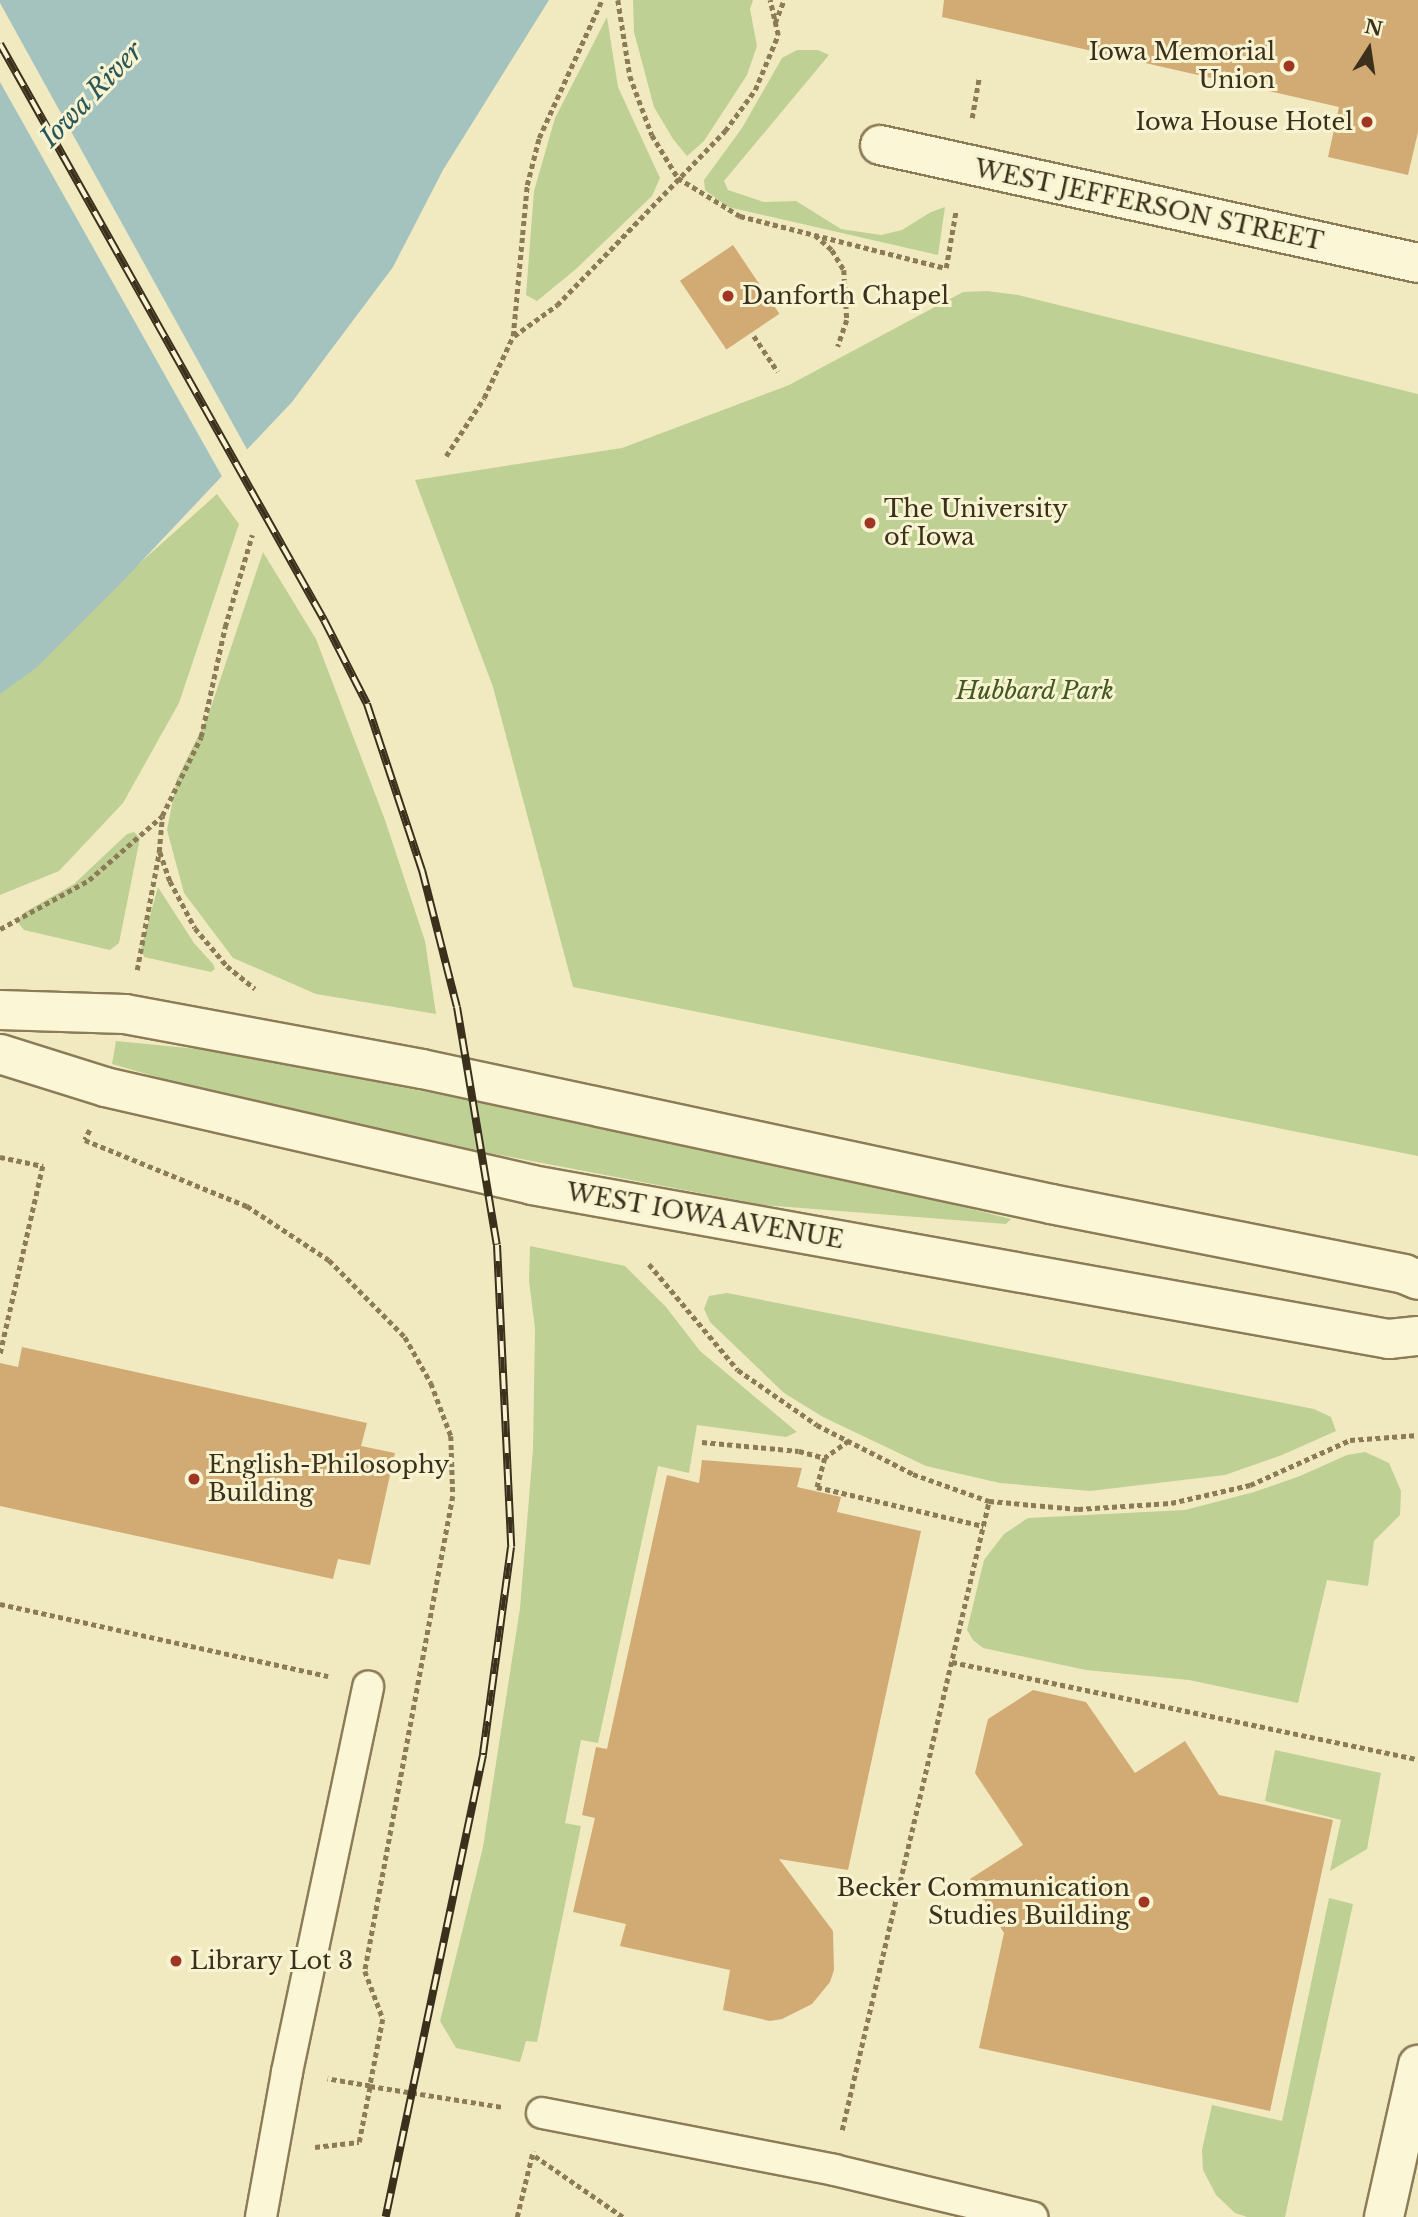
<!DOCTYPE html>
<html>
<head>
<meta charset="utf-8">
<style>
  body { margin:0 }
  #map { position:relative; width:1418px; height:2217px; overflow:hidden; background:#f1eac1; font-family:"Libre Baskerville",serif }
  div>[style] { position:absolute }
  .green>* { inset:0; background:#bfd094 }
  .water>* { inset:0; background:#a4c3bf }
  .pier>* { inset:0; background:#f1eac1 }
  .building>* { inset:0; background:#d2aa74; transform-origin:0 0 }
  .path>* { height:4.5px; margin-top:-2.25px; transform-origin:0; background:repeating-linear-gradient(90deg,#8c7b57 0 5px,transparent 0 8.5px) }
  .roads { filter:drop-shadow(2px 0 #8c7b57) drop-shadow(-2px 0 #8c7b57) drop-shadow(0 2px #8c7b57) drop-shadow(0 -2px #8c7b57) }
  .service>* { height:30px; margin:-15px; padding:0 15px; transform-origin:15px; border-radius:15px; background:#fbf6d5 }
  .minor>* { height:38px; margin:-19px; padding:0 19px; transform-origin:19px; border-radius:19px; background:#fbf6d5 }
  .tertiary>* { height:38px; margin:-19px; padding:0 19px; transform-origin:19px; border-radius:19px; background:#fbf6d5 }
  .rail>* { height:8px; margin-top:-4px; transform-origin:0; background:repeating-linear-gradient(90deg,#f8f3d1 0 16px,#3a301c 0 32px); box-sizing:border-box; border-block:2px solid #3a301c }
  .dots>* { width:19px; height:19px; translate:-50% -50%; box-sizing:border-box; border:4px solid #f8f3d1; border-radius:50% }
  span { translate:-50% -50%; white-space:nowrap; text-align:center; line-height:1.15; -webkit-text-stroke:6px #f8f3d1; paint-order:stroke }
  .poi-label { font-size:24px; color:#3a301c }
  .right { translate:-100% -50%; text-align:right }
  .left { translate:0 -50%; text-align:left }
  .street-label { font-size:24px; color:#3a301c }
  .park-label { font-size:24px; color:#425822; font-style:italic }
  .water-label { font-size:26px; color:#2b575b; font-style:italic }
  .north { position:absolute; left:1334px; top:14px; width:70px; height:70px; -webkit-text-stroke:5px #f8f3d1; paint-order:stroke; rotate:12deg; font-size:19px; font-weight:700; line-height:28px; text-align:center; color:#3a301c }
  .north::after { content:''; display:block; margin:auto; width:24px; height:32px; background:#3a301c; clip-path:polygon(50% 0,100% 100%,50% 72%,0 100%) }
</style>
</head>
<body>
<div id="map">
  <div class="green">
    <div style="clip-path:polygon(633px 0,753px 0,750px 9px,757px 46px,747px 75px,704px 141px,687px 156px,673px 139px,654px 107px,634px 32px)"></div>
    <div style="clip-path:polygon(607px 17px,618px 87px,660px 178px,652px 196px,576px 269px,537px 301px,526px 295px,534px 191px,555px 118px)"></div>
    <div style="clip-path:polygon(797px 50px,818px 50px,829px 55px,724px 181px,728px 190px,764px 202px,796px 201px,841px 229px,881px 235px,902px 230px,931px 212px,945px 207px,938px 255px,728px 207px,705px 190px,704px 180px,742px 128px,782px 58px)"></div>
    <div style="clip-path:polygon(987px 291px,1018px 295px,1418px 394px,1418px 1156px,573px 987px,493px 687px,415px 480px,622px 448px,789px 385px,963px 292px)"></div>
    <div style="clip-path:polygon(217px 494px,239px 524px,179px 703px,123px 803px,59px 871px,0 895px,0 688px)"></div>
    <div style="clip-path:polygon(263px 552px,316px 639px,385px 820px,425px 941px,436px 1014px,316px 994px,233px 958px,184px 893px,167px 830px,177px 779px,208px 716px)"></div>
    <div style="clip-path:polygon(134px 832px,140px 838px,119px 943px,110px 950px,24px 930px,17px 921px,25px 912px,74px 884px,127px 834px)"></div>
    <div style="clip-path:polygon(158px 887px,194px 943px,213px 964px,215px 969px,211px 972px,144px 957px,141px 948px)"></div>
    <div style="clip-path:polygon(116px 1041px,208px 1050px,764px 1157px,1011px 1219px,1006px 1224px,763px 1205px,458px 1147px,260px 1107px,112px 1064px)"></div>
    <div style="clip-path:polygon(530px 1246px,625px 1266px,666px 1307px,700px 1351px,797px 1432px,786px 1437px,697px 1425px,689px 1473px,658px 1466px,598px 1743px,581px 1740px,565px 1823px,581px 1826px,537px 2042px,526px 2041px,520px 2062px,456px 2048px,440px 2021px,483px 1847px,520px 1608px,533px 1449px,535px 1328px,529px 1281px)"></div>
    <div style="clip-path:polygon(727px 1293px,1314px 1409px,1331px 1417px,1336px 1431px,1282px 1455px,1225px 1475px,1090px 1491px,1000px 1483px,926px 1466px,823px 1417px,784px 1393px,710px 1322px,704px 1309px,709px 1296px)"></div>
    <div style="clip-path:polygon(1365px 1452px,1389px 1463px,1401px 1491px,1400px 1515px,1374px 1541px,1368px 1586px,1327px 1580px,1298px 1703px,1189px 1680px,1086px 1670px,983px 1648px,973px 1640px,967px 1630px,984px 1560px,1004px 1534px,1028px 1518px,1185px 1510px,1254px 1492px,1300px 1476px,1347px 1455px)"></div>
    <div style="clip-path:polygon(1275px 1750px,1381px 1773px,1367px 1849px,1330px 1871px,1341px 1820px,1265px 1801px)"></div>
    <div style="clip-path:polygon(1329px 1898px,1353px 1904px,1285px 2217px,1247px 2217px,1235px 2213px,1216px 2195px,1203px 2170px,1202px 2150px,1212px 2105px,1282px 2121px)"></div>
  </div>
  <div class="water">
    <div style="clip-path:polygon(0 0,549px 0,443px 170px,393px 267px,292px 402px,122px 582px,36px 668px,0 694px)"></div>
  </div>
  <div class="pier">
    <div style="clip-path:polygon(0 3px,249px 453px,224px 480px,0 82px)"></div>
  </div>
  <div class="building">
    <div style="clip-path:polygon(944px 0,1418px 0,1418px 132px,1408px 175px,1328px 157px,1339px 107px,942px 17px)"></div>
    <div style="left:733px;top:245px;width:83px;height:64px;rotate:56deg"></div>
    <div style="clip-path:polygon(22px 1347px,367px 1423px,361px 1446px,395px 1453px,370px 1565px,338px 1559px,333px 1579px,0 1506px,0 1363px,18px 1367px)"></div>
    <div style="clip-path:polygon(702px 1460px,802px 1468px,797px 1487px,841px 1497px,837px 1512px,921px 1531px,848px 1870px,779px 1859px,833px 1931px,834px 1970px,830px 1982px,812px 2004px,782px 2019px,770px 2021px,723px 2010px,730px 1970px,620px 1946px,626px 1924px,573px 1912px,595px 1818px,582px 1815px,596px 1747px,607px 1749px,667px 1475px,699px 1483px)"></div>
    <div style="clip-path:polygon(1033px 1690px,1086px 1702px,1135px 1773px,1185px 1741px,1219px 1795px,1333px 1820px,1270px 2111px,979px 2048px,1004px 1933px,970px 1879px,1023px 1845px,975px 1773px,988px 1719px)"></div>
  </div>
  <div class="path">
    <div style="left:618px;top:0;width:77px;rotate:81deg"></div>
    <div style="left:630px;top:76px;width:63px;rotate:69.6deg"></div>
    <div style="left:652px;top:135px;width:50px;rotate:58.8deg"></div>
    <div style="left:678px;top:178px;width:73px;rotate:31.5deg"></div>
    <div style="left:740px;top:216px;width:212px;rotate:14.2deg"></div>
    <div style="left:946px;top:268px;width:59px;rotate:-80.2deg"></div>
    <div style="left:775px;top:23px;width:25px;rotate:-69deg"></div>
    <div style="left:972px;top:118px;width:41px;rotate:-80.1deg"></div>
    <div style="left:815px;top:235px;width:23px;rotate:41deg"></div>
    <div style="left:832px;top:250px;width:23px;rotate:59deg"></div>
    <div style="left:844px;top:270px;width:50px;rotate:86.6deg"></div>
    <div style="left:847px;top:320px;width:28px;rotate:109deg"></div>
    <div style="left:514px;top:336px;width:53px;rotate:-35.8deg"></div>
    <div style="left:557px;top:305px;width:242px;rotate:-46deg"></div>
    <div style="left:725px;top:131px;width:51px;rotate:-53.8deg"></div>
    <div style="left:755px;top:90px;width:60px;rotate:-67.3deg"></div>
    <div style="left:778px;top:35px;width:36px;rotate:-103deg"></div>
    <div style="left:754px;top:336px;width:43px;rotate:56.3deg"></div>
    <div style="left:446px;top:456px;width:69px;rotate:-56.8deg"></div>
    <div style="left:484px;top:398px;width:68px;rotate:-64.9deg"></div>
    <div style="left:513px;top:336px;width:152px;rotate:-84.7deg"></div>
    <div style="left:527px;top:185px;width:49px;rotate:-75.7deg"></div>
    <div style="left:539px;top:138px;width:152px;rotate:-65.5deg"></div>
    <div style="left:160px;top:852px;width:31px;rotate:71deg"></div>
    <div style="left:170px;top:881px;width:53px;rotate:62deg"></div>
    <div style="left:195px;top:928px;width:50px;rotate:49.9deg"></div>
    <div style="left:227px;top:966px;width:36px;rotate:39deg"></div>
    <div style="left:0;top:929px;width:102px;rotate:-28.8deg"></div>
    <div style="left:89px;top:880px;width:97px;rotate:-41.2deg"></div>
    <div style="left:162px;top:816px;width:88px;rotate:-63.7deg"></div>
    <div style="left:201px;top:737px;width:113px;rotate:-77.7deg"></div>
    <div style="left:225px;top:627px;width:96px;rotate:-73.6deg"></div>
    <div style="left:137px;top:970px;width:120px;rotate:-79.4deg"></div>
    <div style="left:159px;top:852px;width:36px;rotate:-85deg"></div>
    <div style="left:90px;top:1130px;width:11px;rotate:117deg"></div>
    <div style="left:85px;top:1140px;width:175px;rotate:22.2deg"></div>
    <div style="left:247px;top:1206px;width:98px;rotate:33.4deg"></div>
    <div style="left:329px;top:1260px;width:108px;rotate:45.4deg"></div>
    <div style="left:405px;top:1337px;width:53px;rotate:60.5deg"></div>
    <div style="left:431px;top:1383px;width:57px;rotate:69.3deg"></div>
    <div style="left:451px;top:1436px;width:60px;rotate:88.1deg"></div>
    <div style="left:453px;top:1496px;width:483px;rotate:100.5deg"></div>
    <div style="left:365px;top:1971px;width:51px;rotate:69.4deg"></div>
    <div style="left:383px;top:2019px;width:68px;rotate:101deg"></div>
    <div style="left:370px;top:2086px;width:135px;rotate:9deg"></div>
    <div style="left:0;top:1157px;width:44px;rotate:11.8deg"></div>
    <div style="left:43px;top:1166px;width:195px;rotate:102.8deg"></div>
    <div style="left:649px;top:1264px;width:138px;rotate:50deg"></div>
    <div style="left:738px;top:1370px;width:96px;rotate:34.8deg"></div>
    <div style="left:817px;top:1425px;width:108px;rotate:27deg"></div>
    <div style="left:913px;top:1474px;width:81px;rotate:19.6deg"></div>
    <div style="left:989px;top:1501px;width:89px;rotate:5.1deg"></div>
    <div style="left:1078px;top:1509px;width:93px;rotate:-3.7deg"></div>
    <div style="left:1171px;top:1503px;width:81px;rotate:-12.8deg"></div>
    <div style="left:1250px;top:1485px;width:110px;rotate:-24.2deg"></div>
    <div style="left:1350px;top:1440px;width:68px;rotate:-4.2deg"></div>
    <div style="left:849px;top:1441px;width:29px;rotate:145deg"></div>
    <div style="left:825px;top:1458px;width:30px;rotate:105deg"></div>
    <div style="left:817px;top:1487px;width:171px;rotate:13.2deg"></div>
    <div style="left:702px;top:1442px;width:97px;rotate:5.3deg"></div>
    <div style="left:799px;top:1451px;width:27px;rotate:15deg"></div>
    <div style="left:0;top:1604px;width:336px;rotate:12.4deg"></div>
    <div style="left:952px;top:1662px;width:476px;rotate:11.8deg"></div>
    <div style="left:842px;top:2130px;width:646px;rotate:-76.85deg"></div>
    <div style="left:315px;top:2147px;width:44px;rotate:-6.5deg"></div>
    <div style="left:359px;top:2142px;width:57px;rotate:-78.9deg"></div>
    <div style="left:370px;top:2086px;width:43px;rotate:-170.5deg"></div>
    <div style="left:535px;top:2156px;width:107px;rotate:34.7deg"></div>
    <div style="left:517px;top:2217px;width:68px;rotate:-76.4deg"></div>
  </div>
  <div class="roads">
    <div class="service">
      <div style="left:542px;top:2113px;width:298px;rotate:11deg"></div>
      <div style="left:834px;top:2170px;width:204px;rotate:13.4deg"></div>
      <div style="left:261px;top:2217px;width:147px;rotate:-79.8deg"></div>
      <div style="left:287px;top:2072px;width:394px;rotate:-78.1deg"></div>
    </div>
    <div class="minor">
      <div style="left:880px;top:145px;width:551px;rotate:12.37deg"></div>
    </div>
    <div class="tertiary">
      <div style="left:0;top:1010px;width:125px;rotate:1.8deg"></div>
      <div style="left:125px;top:1014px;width:302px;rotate:10.5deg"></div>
      <div style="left:422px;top:1069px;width:643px;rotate:12.11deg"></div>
      <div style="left:1051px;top:1204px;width:360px;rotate:11.2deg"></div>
      <div style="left:1404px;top:1274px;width:15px;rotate:23deg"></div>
      <div style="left:0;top:1054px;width:110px;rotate:17.4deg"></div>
      <div style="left:105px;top:1087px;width:438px;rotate:12.9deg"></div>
      <div style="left:532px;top:1185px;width:871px;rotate:10.19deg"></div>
      <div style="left:1389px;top:1339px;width:29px;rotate:-6deg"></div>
      <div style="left:1384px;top:2217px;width:156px;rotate:-77.4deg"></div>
    </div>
  </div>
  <div class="rail">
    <div style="left:0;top:44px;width:661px;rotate:60.64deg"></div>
    <div style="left:324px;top:620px;width:94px;rotate:62.9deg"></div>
    <div style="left:367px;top:704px;width:175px;rotate:71.7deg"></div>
    <div style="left:422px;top:870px;width:141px;rotate:75.7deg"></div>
    <div style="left:457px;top:1007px;width:241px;rotate:80.5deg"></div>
    <div style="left:497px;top:1245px;width:302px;rotate:87.3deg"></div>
    <div style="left:511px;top:1547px;width:210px;rotate:97.7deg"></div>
    <div style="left:483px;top:1755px;width:472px;rotate:101.9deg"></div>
  </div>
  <div class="dots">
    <div style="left:1289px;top:66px;background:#9f3523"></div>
    <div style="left:1367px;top:122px;background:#9f3523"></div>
    <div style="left:728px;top:296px;background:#9f3523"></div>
    <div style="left:870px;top:523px;background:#9f3523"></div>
    <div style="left:194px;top:1479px;background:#9f3523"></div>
    <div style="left:1144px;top:1902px;background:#9f3523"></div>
    <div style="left:176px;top:1961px;background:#9f3523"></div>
  </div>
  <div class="poi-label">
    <span class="right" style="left:1275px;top:66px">Iowa Memorial<br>Union</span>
    <span class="right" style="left:1353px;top:122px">Iowa House Hotel</span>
    <span class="left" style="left:742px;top:296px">Danforth Chapel</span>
    <span class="left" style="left:884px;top:523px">The University<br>of Iowa</span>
    <span class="left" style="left:208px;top:1479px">English-Philosophy<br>Building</span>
    <span class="right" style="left:1130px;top:1902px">Becker Communication<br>Studies Building</span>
    <span class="left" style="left:190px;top:1961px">Library Lot 3</span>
  </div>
  <div class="street-label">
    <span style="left:1149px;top:205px;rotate:12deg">WEST JEFFERSON STREET</span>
    <span style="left:705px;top:1216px;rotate:10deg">WEST IOWA AVENUE</span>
  </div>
  <div class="park-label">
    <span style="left:1035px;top:691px">Hubbard Park</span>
  </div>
  <div class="water-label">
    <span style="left:92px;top:95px;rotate:-46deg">Iowa River</span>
  </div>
  <div class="north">N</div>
</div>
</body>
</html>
